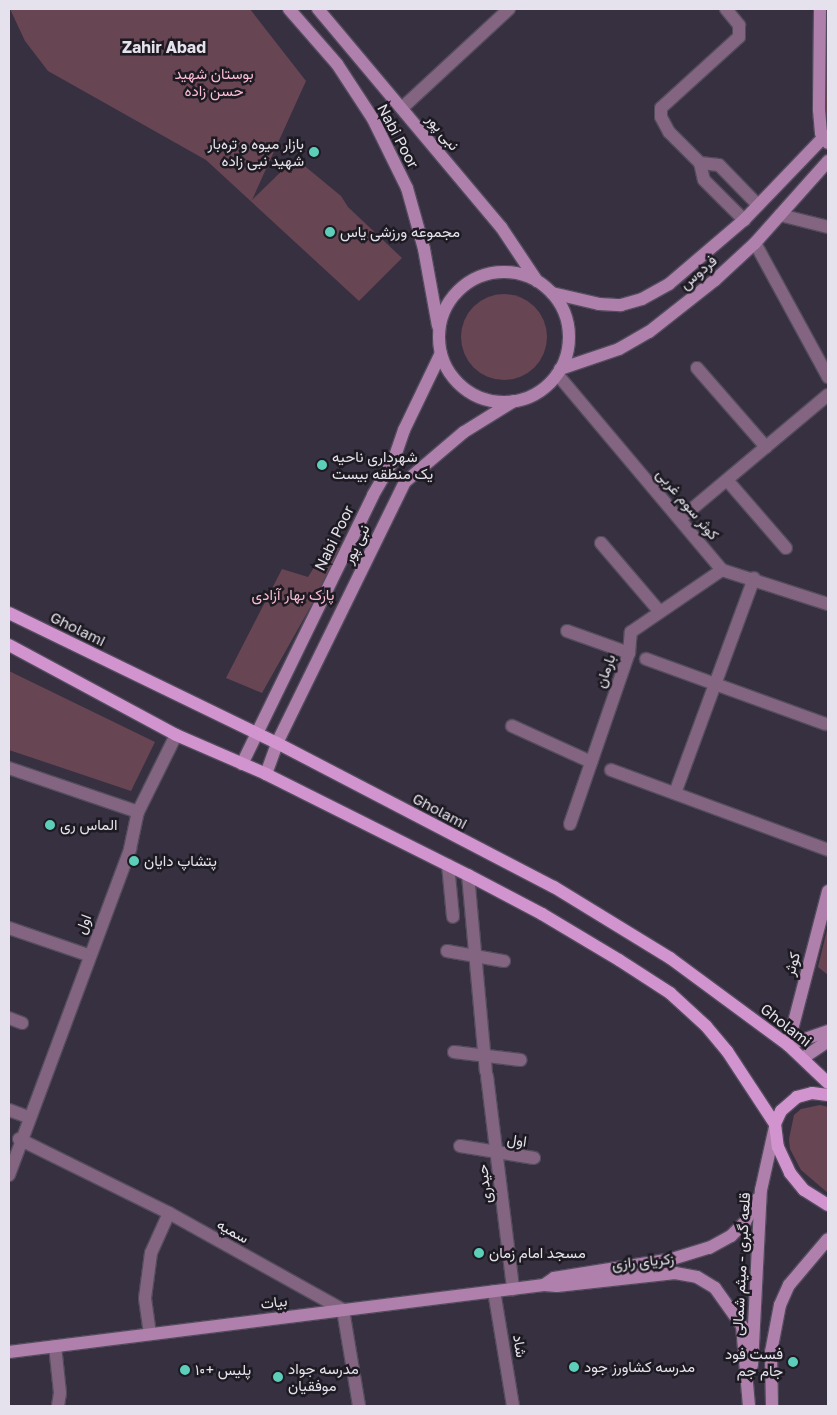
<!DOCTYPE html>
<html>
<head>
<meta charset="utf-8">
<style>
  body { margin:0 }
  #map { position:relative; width:837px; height:1415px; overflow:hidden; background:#373041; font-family:"Golos Text",Vazirmatn,sans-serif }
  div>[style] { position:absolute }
  .green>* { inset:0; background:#674553 }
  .round { border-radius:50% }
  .roads { filter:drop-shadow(1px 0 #534c5d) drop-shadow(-1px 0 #534c5d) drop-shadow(0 1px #534c5d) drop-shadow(0 -1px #534c5d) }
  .street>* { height:12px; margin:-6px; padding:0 6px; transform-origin:6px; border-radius:6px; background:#836582 }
  .secondary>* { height:12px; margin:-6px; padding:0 6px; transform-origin:6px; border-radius:6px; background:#b080ad }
  .secondary>.ring { margin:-6px; padding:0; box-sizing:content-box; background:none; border:12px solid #b080ad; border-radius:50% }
  .primary>* { height:12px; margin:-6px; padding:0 6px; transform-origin:6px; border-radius:6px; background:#d294cf }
  .dots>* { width:14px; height:14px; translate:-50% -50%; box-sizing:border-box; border:2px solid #1d1a22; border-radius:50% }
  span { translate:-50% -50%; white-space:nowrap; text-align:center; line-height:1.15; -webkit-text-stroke:5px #1d1a22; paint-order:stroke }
  .park-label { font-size:15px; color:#fabcd5 }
  .street-label { font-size:15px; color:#e6e2ed }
  .poi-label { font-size:15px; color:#e6e2ed }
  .right { translate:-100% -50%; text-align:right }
  .left { translate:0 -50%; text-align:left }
  .neighbourhood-label { font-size:16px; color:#e6e2ed; font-weight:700 }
  .frame { position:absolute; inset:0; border:10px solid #e6e2ed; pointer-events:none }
</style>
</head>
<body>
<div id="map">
  <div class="green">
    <div style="clip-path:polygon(10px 9px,250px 9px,306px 81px,252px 200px,295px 158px,341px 196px,348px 207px,402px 258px,359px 301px,206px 160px,48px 71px,25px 41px)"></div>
    <div style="clip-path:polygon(826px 9px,828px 9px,828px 117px,823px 111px)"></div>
    <div class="round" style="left:461px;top:294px;width:86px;height:86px"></div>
    <div style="clip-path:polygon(328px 545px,343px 549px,262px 693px,226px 678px,282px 569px,308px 577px)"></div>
    <div style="clip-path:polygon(9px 671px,155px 742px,131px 791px,9px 750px)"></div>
    <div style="clip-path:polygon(828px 926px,828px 975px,818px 967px)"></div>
    <div style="clip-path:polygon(820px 1105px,828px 1107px,828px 1193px,801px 1170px,790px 1149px,789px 1139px,794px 1115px,801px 1109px)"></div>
  </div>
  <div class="roads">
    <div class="street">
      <div style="left:726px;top:9px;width:21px;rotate:51deg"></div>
      <div style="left:739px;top:25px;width:12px;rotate:90deg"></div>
      <div style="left:739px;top:37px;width:105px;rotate:137.7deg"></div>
      <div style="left:661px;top:108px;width:9px;rotate:90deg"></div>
      <div style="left:661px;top:117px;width:17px;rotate:62deg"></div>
      <div style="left:669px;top:132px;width:44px;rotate:45deg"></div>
      <div style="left:700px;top:163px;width:17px;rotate:77deg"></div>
      <div style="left:704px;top:180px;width:57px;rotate:45deg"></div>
      <div style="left:402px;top:108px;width:146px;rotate:-42.8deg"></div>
      <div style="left:700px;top:163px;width:19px;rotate:6deg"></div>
      <div style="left:719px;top:165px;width:56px;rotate:45.7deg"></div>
      <div style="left:780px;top:215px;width:49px;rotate:14deg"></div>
      <div style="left:755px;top:243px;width:153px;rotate:61.4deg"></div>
      <div style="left:697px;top:368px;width:105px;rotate:48.9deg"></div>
      <div style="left:557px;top:374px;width:256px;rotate:49.9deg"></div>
      <div style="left:722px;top:570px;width:111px;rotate:17.8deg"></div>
      <div style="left:727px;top:480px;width:90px;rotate:49.1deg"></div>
      <div style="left:680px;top:519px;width:193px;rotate:-40deg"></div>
      <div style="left:601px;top:543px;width:89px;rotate:49.5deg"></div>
      <div style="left:567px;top:631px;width:66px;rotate:19.5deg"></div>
      <div style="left:646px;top:659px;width:191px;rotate:19.9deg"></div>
      <div style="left:512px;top:726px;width:87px;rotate:24.5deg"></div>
      <div style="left:9px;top:768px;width:136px;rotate:18.8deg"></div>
      <div style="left:611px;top:770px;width:231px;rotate:20.2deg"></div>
      <div style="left:675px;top:793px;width:229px;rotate:-69.8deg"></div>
      <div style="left:570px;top:824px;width:181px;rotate:-71deg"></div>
      <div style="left:629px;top:653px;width:21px;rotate:-85deg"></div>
      <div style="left:631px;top:632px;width:110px;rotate:-34.3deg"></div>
      <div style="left:448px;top:865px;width:52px;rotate:84.5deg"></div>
      <div style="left:468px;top:875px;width:197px;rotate:84.8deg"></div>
      <div style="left:9px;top:928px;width:83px;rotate:18.9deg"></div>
      <div style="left:447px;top:951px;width:58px;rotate:10deg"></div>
      <div style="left:9px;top:1018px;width:14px;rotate:21deg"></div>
      <div style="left:454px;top:1052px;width:67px;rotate:6.8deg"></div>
      <div style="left:487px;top:1076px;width:215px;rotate:83deg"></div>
      <div style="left:9px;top:1110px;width:20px;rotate:20deg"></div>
      <div style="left:19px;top:1139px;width:167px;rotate:26.3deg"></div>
      <div style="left:169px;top:1213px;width:199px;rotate:29.1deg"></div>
      <div style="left:343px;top:1310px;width:97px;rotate:80.5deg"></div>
      <div style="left:460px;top:1146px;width:75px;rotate:9.2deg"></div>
      <div style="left:9px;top:1175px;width:348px;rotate:-69.6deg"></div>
      <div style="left:130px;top:849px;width:38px;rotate:-78deg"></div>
      <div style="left:138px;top:812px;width:86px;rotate:-63.7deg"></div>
      <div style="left:494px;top:1291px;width:117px;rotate:80.6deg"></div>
      <div style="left:150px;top:1334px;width:36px;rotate:-98deg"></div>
      <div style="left:145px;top:1298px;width:45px;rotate:-82.4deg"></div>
      <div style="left:151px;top:1253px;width:44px;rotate:-65.8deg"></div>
      <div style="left:55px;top:1346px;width:47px;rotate:83.9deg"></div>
      <div style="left:60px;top:1393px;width:13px;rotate:99deg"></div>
    </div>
    <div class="secondary">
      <div style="left:289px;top:9px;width:73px;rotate:48.9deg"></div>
      <div style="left:337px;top:64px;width:66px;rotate:56.8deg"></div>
      <div style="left:373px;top:119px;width:77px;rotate:63.8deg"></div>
      <div style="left:407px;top:188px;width:63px;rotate:74.4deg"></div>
      <div style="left:424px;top:249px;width:78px;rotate:79.7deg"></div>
      <div style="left:318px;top:9px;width:285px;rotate:50deg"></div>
      <div style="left:501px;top:227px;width:65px;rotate:56.3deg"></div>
      <div style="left:820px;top:9px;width:101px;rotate:90.6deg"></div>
      <div style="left:819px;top:110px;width:23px;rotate:85deg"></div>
      <div style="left:821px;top:133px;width:12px;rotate:55deg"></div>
      <div class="ring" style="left:439px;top:272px;width:118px;height:118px"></div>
      <div style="left:552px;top:293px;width:48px;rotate:13.2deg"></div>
      <div style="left:599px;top:304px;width:22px;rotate:3deg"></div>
      <div style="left:621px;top:305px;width:22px;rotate:-16deg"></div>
      <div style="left:642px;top:299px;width:31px;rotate:-29deg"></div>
      <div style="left:669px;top:284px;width:99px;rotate:-40.5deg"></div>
      <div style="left:744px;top:220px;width:114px;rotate:-46.1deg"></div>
      <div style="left:560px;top:369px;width:62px;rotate:-18.7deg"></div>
      <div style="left:619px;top:349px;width:34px;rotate:-30deg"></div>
      <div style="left:649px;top:332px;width:84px;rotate:-38.2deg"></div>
      <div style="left:715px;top:280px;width:54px;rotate:-42.8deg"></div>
      <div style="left:755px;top:243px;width:110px;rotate:-48.3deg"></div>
      <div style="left:242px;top:764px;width:299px;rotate:-64deg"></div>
      <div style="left:373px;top:495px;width:42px;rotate:-59.7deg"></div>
      <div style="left:394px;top:459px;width:31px;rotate:-71deg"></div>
      <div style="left:404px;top:430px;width:85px;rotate:-64.3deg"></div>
      <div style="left:266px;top:774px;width:33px;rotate:-70deg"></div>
      <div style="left:277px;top:743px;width:291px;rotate:-63.9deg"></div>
      <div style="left:405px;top:482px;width:77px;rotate:-40.3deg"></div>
      <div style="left:464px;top:432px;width:59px;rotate:-31.8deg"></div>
      <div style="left:788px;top:1045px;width:159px;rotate:-75.4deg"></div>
      <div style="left:788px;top:1045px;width:42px;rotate:-19.3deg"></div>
      <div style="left:803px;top:1058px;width:30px;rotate:-34deg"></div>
      <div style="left:544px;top:1285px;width:12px;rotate:-35deg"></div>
      <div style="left:554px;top:1278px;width:120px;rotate:-9.1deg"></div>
      <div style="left:672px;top:1259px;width:39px;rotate:-17deg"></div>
      <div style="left:709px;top:1248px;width:25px;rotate:-29deg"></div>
      <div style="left:731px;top:1236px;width:20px;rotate:-45deg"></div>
      <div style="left:745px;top:1222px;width:26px;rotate:-62deg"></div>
      <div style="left:9px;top:1352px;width:539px;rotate:-7.14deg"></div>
      <div style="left:544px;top:1285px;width:13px;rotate:4deg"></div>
      <div style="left:557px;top:1286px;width:119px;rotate:-6.3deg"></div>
      <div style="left:675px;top:1273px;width:22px;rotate:10deg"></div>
      <div style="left:697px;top:1277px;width:21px;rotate:31deg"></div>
      <div style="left:715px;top:1288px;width:47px;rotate:54.6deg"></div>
      <div style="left:742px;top:1326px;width:80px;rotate:85deg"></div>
      <div style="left:752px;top:1365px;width:175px;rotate:-87.1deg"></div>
      <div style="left:761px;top:1190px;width:65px;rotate:-77.5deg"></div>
      <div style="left:772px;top:1406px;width:54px;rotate:-91.1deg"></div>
      <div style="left:771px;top:1352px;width:48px;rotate:-79.2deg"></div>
      <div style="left:780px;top:1305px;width:22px;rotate:-66deg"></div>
      <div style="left:789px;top:1285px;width:60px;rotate:-49.7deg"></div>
    </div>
    <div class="primary">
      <div style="left:9px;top:613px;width:298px;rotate:25.9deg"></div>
      <div style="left:277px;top:743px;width:312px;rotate:27.5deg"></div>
      <div style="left:554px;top:887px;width:136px;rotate:31.5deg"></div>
      <div style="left:670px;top:958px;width:147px;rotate:36.4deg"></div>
      <div style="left:788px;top:1045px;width:55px;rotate:43.5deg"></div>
      <div style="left:9px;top:645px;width:190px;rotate:28.3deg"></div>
      <div style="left:176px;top:735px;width:98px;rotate:23.4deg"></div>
      <div style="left:266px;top:774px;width:226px;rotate:26.6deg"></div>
      <div style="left:468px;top:875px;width:84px;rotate:27.8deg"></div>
      <div style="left:542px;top:914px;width:90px;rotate:30.9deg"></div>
      <div style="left:619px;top:960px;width:61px;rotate:32.9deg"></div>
      <div style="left:670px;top:993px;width:49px;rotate:42.5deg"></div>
      <div style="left:706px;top:1026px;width:33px;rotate:50deg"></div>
      <div style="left:727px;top:1051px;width:87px;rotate:56.7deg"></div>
      <div style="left:828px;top:1095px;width:16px;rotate:-173deg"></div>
      <div style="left:812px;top:1093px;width:16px;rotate:165deg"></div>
      <div style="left:797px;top:1097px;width:21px;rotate:139deg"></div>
      <div style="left:781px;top:1111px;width:14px;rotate:115deg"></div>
      <div style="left:775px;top:1124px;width:23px;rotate:83deg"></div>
      <div style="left:778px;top:1147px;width:29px;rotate:65deg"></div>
      <div style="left:790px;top:1173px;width:22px;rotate:51deg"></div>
      <div style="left:804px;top:1190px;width:28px;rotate:32deg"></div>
    </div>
  </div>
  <div class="dots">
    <div style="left:314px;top:152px;background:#5dceb9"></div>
    <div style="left:330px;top:232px;background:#5dceb9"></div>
    <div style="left:322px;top:465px;background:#5dceb9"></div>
    <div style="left:50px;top:825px;background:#5dceb9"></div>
    <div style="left:134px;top:861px;background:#5dceb9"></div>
    <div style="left:479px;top:1253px;background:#5dceb9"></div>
    <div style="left:793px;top:1362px;background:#5dceb9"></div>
    <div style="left:574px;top:1367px;background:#5dceb9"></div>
    <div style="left:185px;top:1370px;background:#5dceb9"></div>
    <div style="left:278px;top:1377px;background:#5dceb9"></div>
  </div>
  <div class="park-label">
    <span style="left:214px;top:82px">بوستان شهید<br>حسن زاده</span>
    <span style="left:293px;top:595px">پارک بهار آزادی</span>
  </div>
  <div class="street-label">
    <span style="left:443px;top:132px;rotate:50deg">نبی پور</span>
    <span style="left:398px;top:136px;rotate:62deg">Nabi Poor</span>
    <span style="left:698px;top:272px;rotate:-40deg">فردوس</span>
    <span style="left:688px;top:504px;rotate:50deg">کوثر سوم غربی</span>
    <span style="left:334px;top:538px;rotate:-64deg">Nabi Poor</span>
    <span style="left:356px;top:544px;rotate:-64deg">نبی پور</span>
    <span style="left:78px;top:629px;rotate:26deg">Gholami</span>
    <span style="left:605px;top:671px;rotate:-71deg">بارمان</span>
    <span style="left:440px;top:811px;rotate:28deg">Gholami</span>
    <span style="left:83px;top:924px;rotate:-69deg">اول</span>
    <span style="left:792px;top:964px;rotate:-75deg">کوثر</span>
    <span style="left:786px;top:1025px;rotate:38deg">Gholami</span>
    <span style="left:517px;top:1140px;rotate:8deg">اول</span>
    <span style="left:484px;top:1184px;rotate:-97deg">حیدری</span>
    <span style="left:233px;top:1231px;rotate:29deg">سمیه</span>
    <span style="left:643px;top:1261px;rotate:-5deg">زکریای رازی</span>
    <span style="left:741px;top:1264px;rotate:-87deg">قلعه گبری - میثم شمالی</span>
    <span style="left:274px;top:1302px;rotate:-7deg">بیات</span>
    <span style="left:520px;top:1346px;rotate:81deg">شاد</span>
  </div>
  <div class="poi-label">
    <span class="right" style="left:304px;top:152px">بازار میوه و تره‌بار<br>شهید نبی زاده</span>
    <span class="left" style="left:340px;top:232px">مجموعه ورزشی یاس</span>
    <span class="left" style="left:332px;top:465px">شهرداری ناحیه<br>یک منطقه بیست</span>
    <span class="left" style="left:60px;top:825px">الماس ری</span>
    <span class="left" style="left:144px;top:861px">پتشاپ دایان</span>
    <span class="left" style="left:489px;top:1253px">مسجد امام زمان</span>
    <span class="right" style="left:783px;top:1362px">فست فود<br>جام جم</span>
    <span class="left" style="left:584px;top:1367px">مدرسه کشاورز جود</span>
    <span class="left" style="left:288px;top:1377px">مدرسه جواد<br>موفقیان</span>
    <span class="left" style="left:195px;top:1370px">پلیس +۱۰</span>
  </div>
  <div class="neighbourhood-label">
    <span style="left:164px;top:47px">Zahir Abad</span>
  </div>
  <div class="frame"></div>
</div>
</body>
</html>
